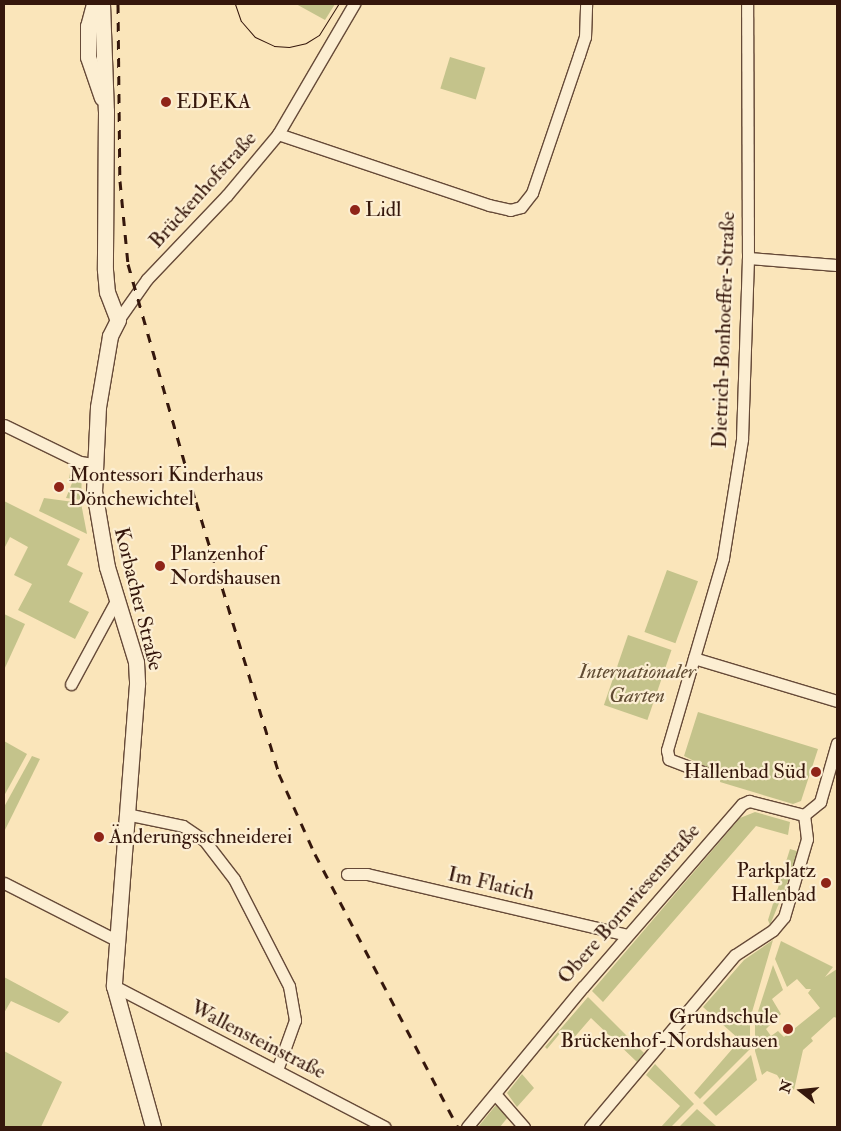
<!DOCTYPE html>
<html>
<head>
<meta charset="utf-8">
<style>
  body { margin:0 }
  #map { position:relative; width:841px; height:1131px; overflow:hidden; background:#fae5ba; font-family:"IM FELL Double Pica",serif }
  div>[style] { position:absolute }
  .green>* { inset:0; background:#c4c38b; transform-origin:0 0 }
  .roads { filter:drop-shadow(1px 0 #664a38) drop-shadow(-1px 0 #664a38) drop-shadow(0 1px #664a38) drop-shadow(0 -1px #664a38) }
  .minor>* { height:11px; margin:-5.5px; padding:0 5.5px; transform-origin:5.5px; border-radius:5.5px; background:#fceed2 }
  .tertiary>* { height:15px; margin:-7.5px; padding:0 7.5px; transform-origin:7.5px; border-radius:7.5px; background:#fceed2 }
  .tram>* { height:1px; margin:-0.5px; padding:0 0.5px; transform-origin:0.5px; border-radius:0.5px; background:#35170c }
  .rail>* { height:3px; margin-top:-1.5px; transform-origin:0; background:repeating-linear-gradient(90deg,#35170c 0 9px,transparent 0 18px) }
  .dots>* { width:14px; height:14px; translate:-50% -50%; box-sizing:border-box; border:2px solid #fceed2; border-radius:50% }
  span { translate:-50% -50%; white-space:nowrap; text-align:center; line-height:1.15; -webkit-text-stroke:4.5px #fceed2; paint-order:stroke }
  .poi-label { font-size:21px; color:#35170c }
  .left { translate:0 -50%; text-align:left }
  .right { translate:-100% -50%; text-align:right }
  .street-label { font-size:21px; color:#35170c }
  .park-label { font-size:21px; color:#604b32; font-style:italic }
  .frame { position:absolute; inset:0; border:5px solid #35170c; pointer-events:none }
  .north { position:absolute; left:776px; top:1066px; width:50px; height:50px; -webkit-text-stroke:4px #fceed2; paint-order:stroke; rotate:286deg; font-size:14px; font-weight:700; line-height:20px; text-align:center; color:#35170c }
  .north::after { content:''; display:block; margin:auto; width:18px; height:22px; background:#35170c; clip-path:polygon(50% 0,100% 100%,50% 72%,0 100%) }
</style>
</head>
<body>
<div id="map">
  <div class="green">
    <div style="clip-path:polygon(296px 4px,335px 4px,325px 20px)"></div>
    <div style="left:450px;top:57px;width:37px;height:33px;rotate:17deg"></div>
    <div style="clip-path:polygon(76px 470px,82px 472px,81px 500px,66px 498px,72px 483px,68px 483px,70px 473px)"></div>
    <div style="clip-path:polygon(44px 498px,81px 503px,87px 534px,39px 511px)"></div>
    <div style="clip-path:polygon(4px 501px,80px 539px,67px 565px,83px 573px,69px 602px,89px 612px,75px 639px,18px 610px,32px 584px,14px 575px,28px 547px,10px 537px,4px 549px)"></div>
    <div style="left:667px;top:570px;width:33px;height:66px;rotate:20deg"></div>
    <div style="clip-path:polygon(4px 614px,25px 624px,4px 670px)"></div>
    <div style="left:628px;top:635px;width:46px;height:74px;rotate:19deg"></div>
    <div style="clip-path:polygon(698px 712px,818px 749px,801px 801px,793px 804px,720px 782px,721px 774px,684px 756px)"></div>
    <div style="clip-path:polygon(4px 741px,27px 754px,4px 796px)"></div>
    <div style="clip-path:polygon(32px 756px,40px 759px,4px 832px,4px 807px)"></div>
    <div style="clip-path:polygon(755px 812px,790px 822px,788px 835px,756px 826px,603px 1002px,592px 991px,740px 818px)"></div>
    <div style="clip-path:polygon(790px 849px,800px 852px,770px 925px,768px 920px)"></div>
    <div style="clip-path:polygon(773px 940px,750px 1019px,750px 1049px,700px 1099px,694px 1093px,740px 1040px,703px 1007px,744px 960px)"></div>
    <div style="clip-path:polygon(781px 941px,833px 967px,825px 977px,837px 969px,837px 1018px,834px 1017px,811px 1038px,813px 1041px,803px 1050px,794px 1090px,791px 1086px,785px 1087px,777px 1075px,767px 1071px,762px 1075px,755px 1051px,755px 1021px,773px 965px,783px 990px,772px 999px,781px 1014px,766px 1029px,771px 1036px,778px 1031px,784px 1037px,820px 1008px,808px 993px,811px 989px,806px 989px,797px 979px,787px 987px,775px 959px)"></div>
    <div style="clip-path:polygon(4px 977px,69px 1012px,59px 1023px,11px 1001px,4px 1013px)"></div>
    <div style="clip-path:polygon(588px 997px,644px 1053px,637px 1062px,591px 1018px,572px 1040px,562px 1031px,547px 1049px,545px 1047px)"></div>
    <div style="clip-path:polygon(4px 1051px,62px 1082px,41px 1127px,4px 1127px)"></div>
    <div style="clip-path:polygon(751px 1055px,757px 1080px,716px 1116px,703px 1103px)"></div>
    <div style="clip-path:polygon(655px 1064px,694px 1104px,671px 1127px,661px 1127px,680px 1106px,646px 1075px)"></div>
    <div style="clip-path:polygon(522px 1074px,534px 1088px,517px 1107px,507px 1093px)"></div>
    <div style="clip-path:polygon(496px 1105px,508px 1117px,500px 1127px,478px 1127px)"></div>
    <div style="clip-path:polygon(697px 1109px,716px 1126px,679px 1127px)"></div>
  </div>
  <div class="roads">
    <div class="minor">
      <div style="left:278px;top:134px;width:223px;rotate:18.6deg"></div>
      <div style="left:489px;top:205px;width:22px;rotate:13deg"></div>
      <div style="left:510px;top:210px;width:11px;rotate:-15deg"></div>
      <div style="left:521px;top:207px;width:18px;rotate:-52deg"></div>
      <div style="left:532px;top:193px;width:146px;rotate:-71.2deg"></div>
      <div style="left:579px;top:55px;width:19px;rotate:-72deg"></div>
      <div style="left:585px;top:37px;width:33px;rotate:-88deg"></div>
      <div style="left:748px;top:258px;width:89px;rotate:4.5deg"></div>
      <div style="left:118px;top:320px;width:50px;rotate:-54.7deg"></div>
      <div style="left:147px;top:279px;width:116px;rotate:-46.4deg"></div>
      <div style="left:227px;top:195px;width:80px;rotate:-50.1deg"></div>
      <div style="left:278px;top:134px;width:151px;rotate:-59.7deg"></div>
      <div style="left:4px;top:425px;width:85px;rotate:26deg"></div>
      <div style="left:80px;top:462px;width:13px;rotate:9deg"></div>
      <div style="left:694px;top:658px;width:149px;rotate:16.7deg"></div>
      <div style="left:71px;top:684px;width:97px;rotate:-61.6deg"></div>
      <div style="left:705px;top:773px;width:39px;rotate:-159deg"></div>
      <div style="left:669px;top:759px;width:9px;rotate:-103deg"></div>
      <div style="left:667px;top:750px;width:200px;rotate:-73.7deg"></div>
      <div style="left:723px;top:558px;width:121px;rotate:-80.9deg"></div>
      <div style="left:742px;top:439px;width:181px;rotate:-88.1deg"></div>
      <div style="left:748px;top:258px;width:254px;rotate:-90.2deg"></div>
      <div style="left:126px;top:814px;width:58px;rotate:11.9deg"></div>
      <div style="left:183px;top:826px;width:25px;rotate:34deg"></div>
      <div style="left:204px;top:840px;width:49px;rotate:52.4deg"></div>
      <div style="left:234px;top:879px;width:120px;rotate:62.8deg"></div>
      <div style="left:289px;top:986px;width:35px;rotate:80deg"></div>
      <div style="left:295px;top:1020px;width:53px;rotate:109.8deg"></div>
      <div style="left:804px;top:815px;width:21px;rotate:-39deg"></div>
      <div style="left:820px;top:802px;width:61px;rotate:-73.9deg"></div>
      <div style="left:347px;top:874px;width:20px"></div>
      <div style="left:367px;top:874px;width:267px;rotate:13.2deg"></div>
      <div style="left:4px;top:883px;width:126px;rotate:27deg"></div>
      <div style="left:114px;top:986px;width:305px;rotate:27.5deg"></div>
      <div style="left:495px;top:1094px;width:44px;rotate:48.7deg"></div>
      <div style="left:467px;top:1127px;width:182px;rotate:-50.4deg"></div>
      <div style="left:583px;top:987px;width:242px;rotate:-49deg"></div>
      <div style="left:742px;top:804px;width:8px;rotate:-23deg"></div>
      <div style="left:749px;top:801px;width:57px;rotate:14.3deg"></div>
      <div style="left:590px;top:1127px;width:225px;rotate:-49.9deg"></div>
      <div style="left:735px;top:955px;width:45px;rotate:-33.3deg"></div>
      <div style="left:773px;top:930px;width:17px;rotate:-50deg"></div>
      <div style="left:784px;top:917px;width:81px;rotate:-73.6deg"></div>
      <div style="left:807px;top:839px;width:24px;rotate:-97deg"></div>
    </div>
    <div class="tertiary">
      <div style="left:94px;top:4px;width:23px;rotate:105deg"></div>
      <div style="left:88px;top:26px;width:31px;rotate:90deg"></div>
      <div style="left:88px;top:57px;width:43px;rotate:71.1deg"></div>
      <div style="left:102px;top:4px;width:107px;rotate:87.9deg"></div>
      <div style="left:106px;top:111px;width:159px;rotate:90.4deg"></div>
      <div style="left:105px;top:270px;width:22px;rotate:85deg"></div>
      <div style="left:107px;top:292px;width:30px;rotate:69deg"></div>
      <div style="left:118px;top:320px;width:18px;rotate:117deg"></div>
      <div style="left:110px;top:336px;width:72px;rotate:99.6deg"></div>
      <div style="left:98px;top:407px;width:84px;rotate:92.7deg"></div>
      <div style="left:94px;top:491px;width:77px;rotate:80.3deg"></div>
      <div style="left:107px;top:567px;width:99px;rotate:73deg"></div>
      <div style="left:136px;top:662px;width:22px;rotate:87deg"></div>
      <div style="left:137px;top:684px;width:303px;rotate:94.4deg"></div>
      <div style="left:114px;top:986px;width:146px;rotate:74.5deg"></div>
    </div>
  </div>
  <div class="tram">
    <div style="left:235px;top:4px;width:18px;rotate:71deg"></div>
    <div style="left:241px;top:21px;width:21px;rotate:49deg"></div>
    <div style="left:255px;top:37px;width:21px;rotate:25deg"></div>
    <div style="left:274px;top:46px;width:15px;rotate:4deg"></div>
    <div style="left:289px;top:47px;width:17px;rotate:-13deg"></div>
    <div style="left:306px;top:43px;width:15px;rotate:-32deg"></div>
    <div style="left:319px;top:35px;width:36px;rotate:-58deg"></div>
  </div>
  <div class="rail">
    <div style="left:118px;top:4px;width:177px;rotate:89.4deg"></div>
    <div style="left:120px;top:181px;width:83px;rotate:84.5deg"></div>
    <div style="left:128px;top:264px;width:248px;rotate:74.1deg"></div>
    <div style="left:196px;top:502px;width:284px;rotate:73deg"></div>
    <div style="left:279px;top:774px;width:88px;rotate:65.8deg"></div>
    <div style="left:315px;top:854px;width:308px;rotate:62.4deg"></div>
  </div>
  <div class="dots">
    <div style="left:166px;top:102px;background:#8f2418"></div>
    <div style="left:355px;top:210px;background:#8f2418"></div>
    <div style="left:59px;top:487px;background:#8f2418"></div>
    <div style="left:160px;top:566px;background:#8f2418"></div>
    <div style="left:816px;top:772px;background:#8f2418"></div>
    <div style="left:99px;top:837px;background:#8f2418"></div>
    <div style="left:826px;top:883px;background:#8f2418"></div>
    <div style="left:788px;top:1029px;background:#8f2418"></div>
  </div>
  <div class="poi-label">
    <span class="left" style="left:176px;top:102px">EDEKA</span>
    <span class="left" style="left:365px;top:210px">Lidl</span>
    <span class="left" style="left:69px;top:487px">Montessori Kinderhaus<br>Dönchewichtel</span>
    <span class="left" style="left:170px;top:566px">Planzenhof<br>Nordshausen</span>
    <span class="right" style="left:806px;top:772px">Hallenbad Süd</span>
    <span class="left" style="left:109px;top:837px">Änderungsschneiderei</span>
    <span class="right" style="left:816px;top:883px">Parkplatz<br>Hallenbad</span>
    <span class="right" style="left:778px;top:1029px">Grundschule<br>Brückenhof-Nordshausen</span>
  </div>
  <div class="street-label">
    <span style="left:203px;top:190px;rotate:-48deg">Brückenhofstraße</span>
    <span style="left:724px;top:330px;rotate:-88deg">Dietrich-Bonhoeffer-Straße</span>
    <span style="left:138px;top:599px;rotate:76deg">Korbacher Straße</span>
    <span style="left:491px;top:884px;rotate:13deg">Im Flatich</span>
    <span style="left:629px;top:904px;rotate:-49deg">Obere Bornwiesenstraße</span>
    <span style="left:258px;top:1040px;rotate:27deg">Wallensteinstraße</span>
  </div>
  <div class="park-label">
    <span style="left:637px;top:684px">Internationaler<br>Garten</span>
  </div>
  <div class="frame"></div>
  <div class="north">N</div>
</div>
</body>
</html>
